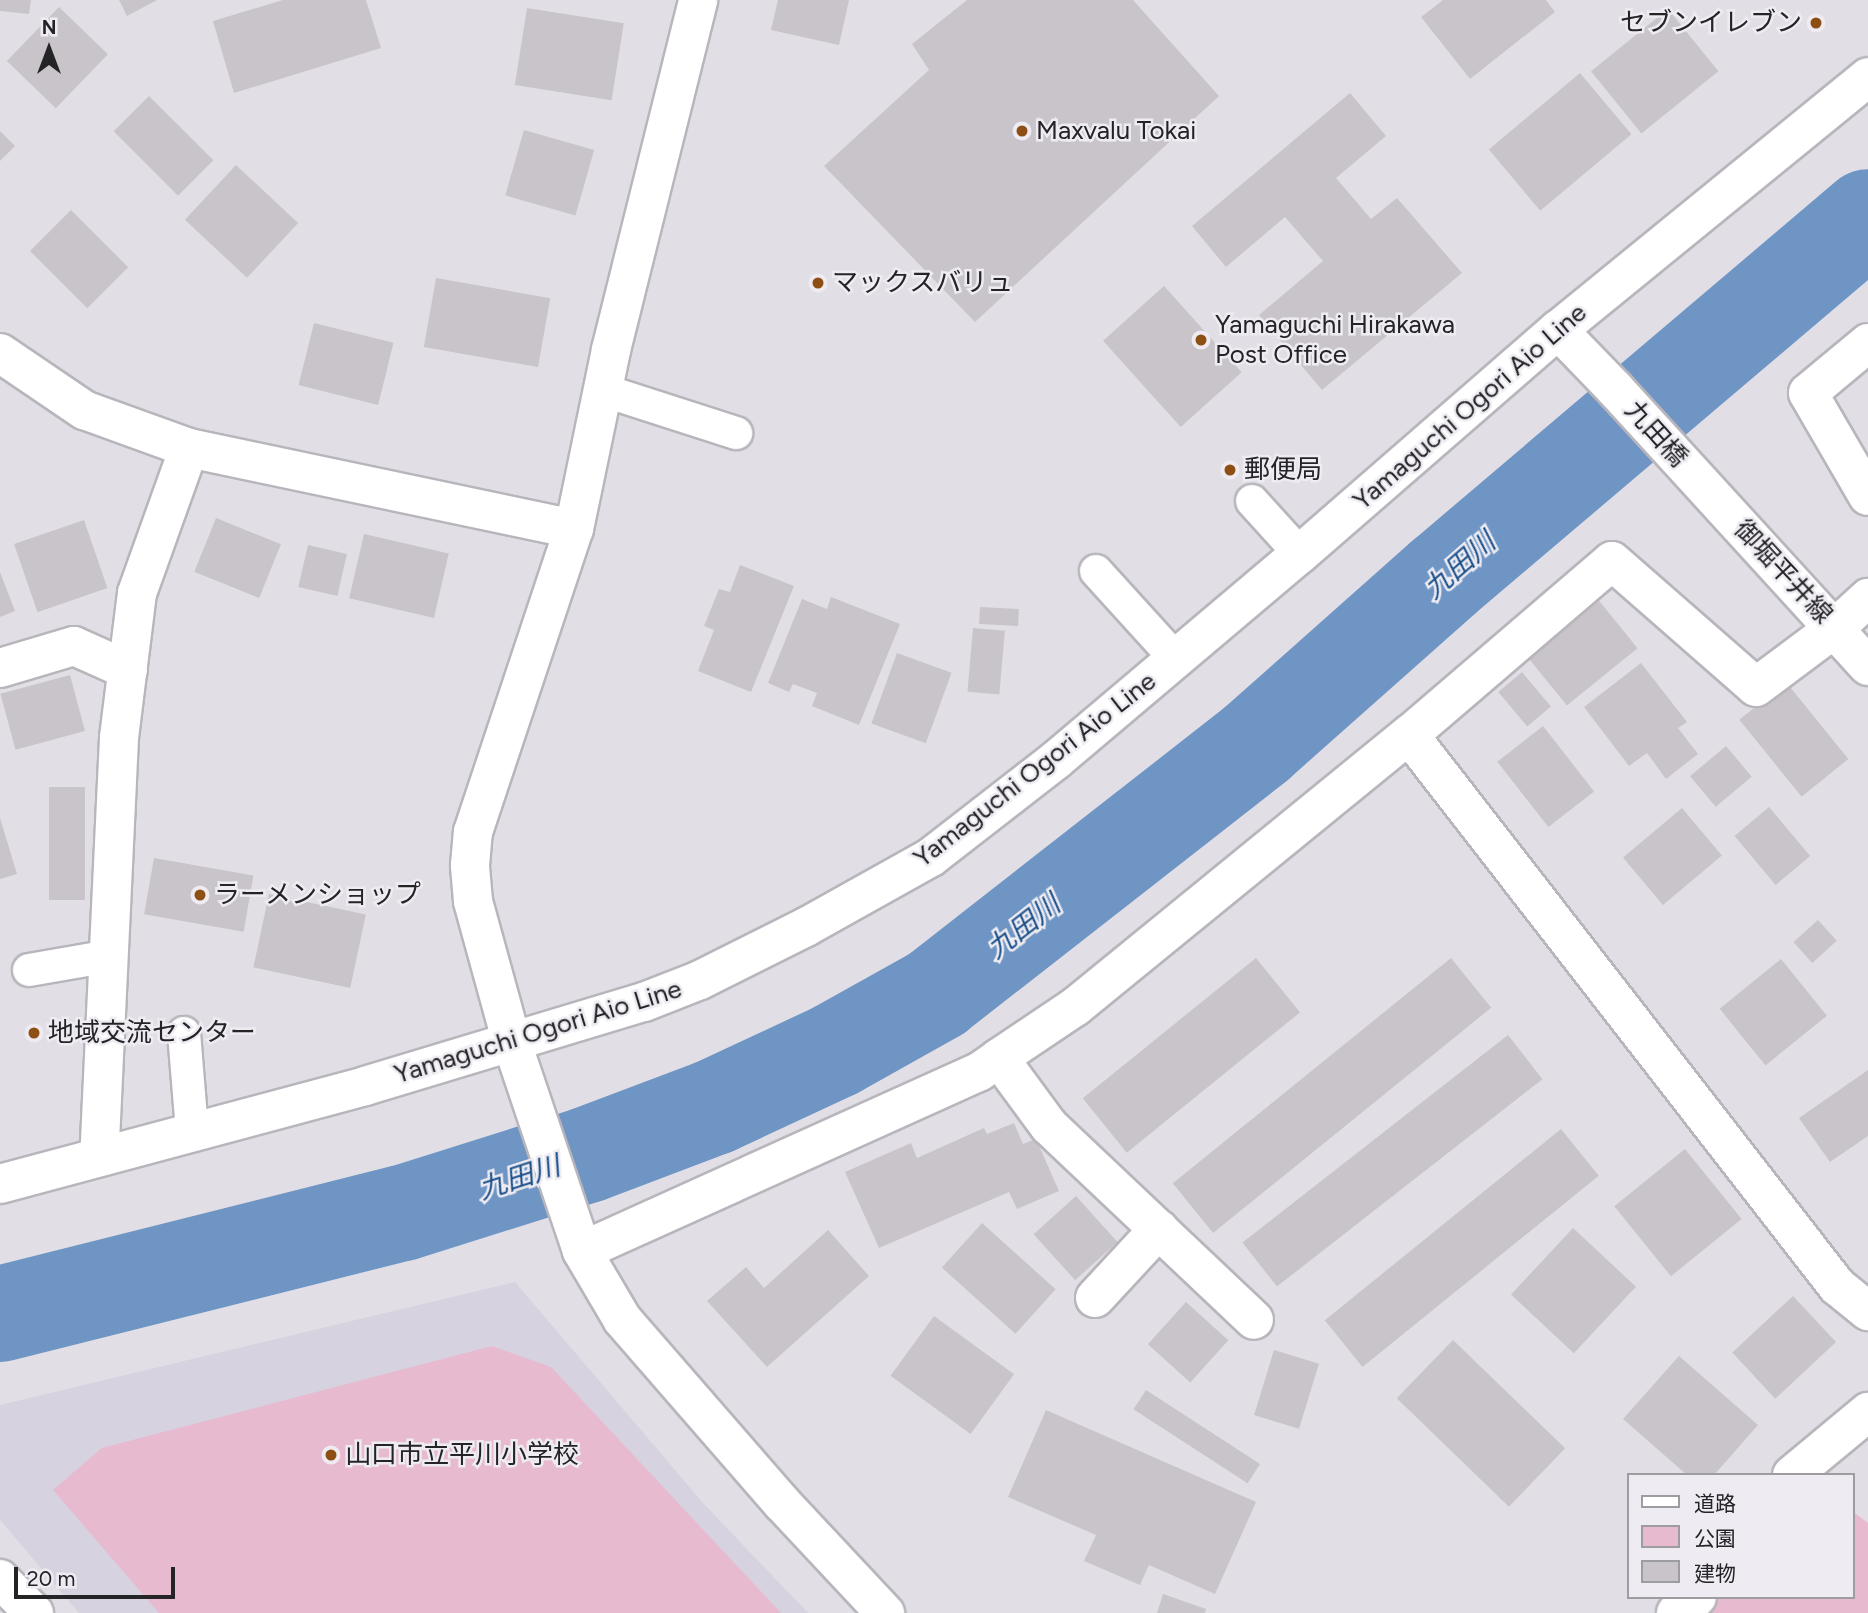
<!DOCTYPE html>
<html>
<head>
<meta charset="utf-8">
<style>
  body { margin:0 }
  #map { position:relative; width:1868px; height:1613px; overflow:hidden; background:#e1dfe5; font-family:Figtree,"Noto Sans JP",sans-serif }
  div>[style] { position:absolute }
  .built>* { inset:0; background:#d6d2df }
  .green>* { inset:0; background:#e7bad0 }
  .river>* { height:96px; margin:-48px; padding:0 48px; transform-origin:48px; border-radius:48px; background:#6f95c5 }
  .building>* { inset:0; background:#c9c4c9; transform-origin:0 0 }
  .roads { filter:drop-shadow(2px 0 #b8b6bc) drop-shadow(-2px 0 #b8b6bc) drop-shadow(0 2px #b8b6bc) drop-shadow(0 -2px #b8b6bc) }
  .service>* { height:32px; margin:-16px; padding:0 16px; transform-origin:16px; border-radius:16px; background:#fff }
  .minor>* { height:38px; margin:-19px; padding:0 19px; transform-origin:19px; border-radius:19px; background:#fff }
  .tertiary>* { height:38px; margin:-19px; padding:0 19px; transform-origin:19px; border-radius:19px; background:#fff }
  .primary>* { height:38px; margin:-19px; padding:0 19px; transform-origin:19px; border-radius:19px; background:#fff }
  .dots>* { width:19px; height:19px; translate:-50% -50%; box-sizing:border-box; border:4px solid #eeecf2; border-radius:50% }
  span { translate:-50% -50%; white-space:nowrap; text-align:center; line-height:1.15; -webkit-text-stroke:5px #eeecf2; paint-order:stroke }
  .poi-label { font-size:26px; color:#242326 }
  .right { translate:-100% -50%; text-align:right }
  .left { translate:0 -50%; text-align:left }
  .street-label { font-size:26px; color:#242326 }
  .water-label { font-size:28px; color:#194e89; font-style:italic }
  .legend { position:absolute; left:1627px; top:1473px; width:228px; height:126px; box-sizing:border-box; background:#eeecf2; border:2px solid #9d9ca0; margin:0; padding:9px 12px; list-style:none; font-size:21px; color:#242326 }
  .legend li { display:flex; align-items:center; gap:14px; height:35px }
  .legend b { width:35px; border:2px solid #9d9ca0 }
  .north { position:absolute; left:14px; top:14px; width:70px; height:70px; -webkit-text-stroke:5px #eeecf2; paint-order:stroke; rotate:0deg; font-size:19px; font-weight:700; line-height:28px; text-align:center; color:#242326 }
  .north::after { content:''; display:block; margin:auto; width:24px; height:32px; background:#242326; clip-path:polygon(50% 0,100% 100%,50% 72%,0 100%) }
  .scale { position:absolute; left:14px; top:1567px; width:161px; height:32px; box-sizing:border-box; border:4px solid #242326; border-top:0; padding-left:9px; font-size:21px; line-height:24px; white-space:nowrap; color:#242326; -webkit-text-stroke:5px #eeecf2; paint-order:stroke }
</style>
</head>
<body>
<div id="map">
  <div class="built">
    <div style="clip-path:polygon(515px 1282px,704px 1504px,808px 1613px,79px 1613px,0 1520px,0 1405px)"></div>
  </div>
  <div class="green">
    <div style="clip-path:polygon(492px 1346px,551px 1367px,781px 1613px,159px 1613px,53px 1490px,102px 1448px)"></div>
    <div style="clip-path:polygon(1852px 1511px,1868px 1523px,1868px 1613px,1694px 1613px,1713px 1597px,1852px 1597px)"></div>
  </div>
  <div class="river">
    <div style="left:0;top:1314px;width:415px;rotate:-14.1deg"></div>
    <div style="left:403px;top:1213px;width:193px;rotate:-17.5deg"></div>
    <div style="left:587px;top:1155px;width:136px;rotate:-20.7deg"></div>
    <div style="left:714px;top:1107px;width:135px;rotate:-25deg"></div>
    <div style="left:836px;top:1050px;width:115px;rotate:-29.2deg"></div>
    <div style="left:936px;top:994px;width:407px;rotate:-38deg"></div>
    <div style="left:1257px;top:743px;width:250px;rotate:-41.6deg"></div>
    <div style="left:1444px;top:577px;width:556px;rotate:-40.33deg"></div>
  </div>
  <div class="building">
    <div style="clip-path:polygon(0 0,31px 0,29px 14px,0 11px)"></div>
    <div style="clip-path:polygon(119px 0,157px 0,127px 16px)"></div>
    <div style="clip-path:polygon(283px 0,366px 0,381px 48px,234px 93px,213px 21px)"></div>
    <div style="clip-path:polygon(778px 0,849px 0,839px 45px,771px 30px)"></div>
    <div style="clip-path:polygon(967px 0,1133px 0,1219px 96px,975px 322px,824px 166px,929px 70px,912px 44px)"></div>
    <div style="clip-path:polygon(1443px 0,1546px 0,1555px 12px,1470px 79px,1421px 17px)"></div>
    <div style="left:59px;top:7px;width:68px;height:75px;rotate:44deg"></div>
    <div style="left:527px;top:8px;width:98px;height:78px;rotate:9deg"></div>
    <div style="left:1668px;top:9px;width:80px;height:99px;rotate:51deg"></div>
    <div style="left:1580px;top:73px;width:80px;height:119px;rotate:50deg"></div>
    <div style="clip-path:polygon(1350px 93px,1386px 136px,1336px 178px,1371px 219px,1397px 198px,1462px 273px,1322px 390px,1259px 315px,1323px 261px,1285px 217px,1226px 267px,1192px 226px)"></div>
    <div style="left:149px;top:96px;width:91px;height:50px;rotate:45deg"></div>
    <div style="left:524px;top:130px;width:73px;height:68px;rotate:16deg"></div>
    <div style="clip-path:polygon(0 131px,15px 146px,0 161px)"></div>
    <div style="left:236px;top:165px;width:85px;height:75px;rotate:43deg"></div>
    <div style="left:71px;top:210px;width:81px;height:58px;rotate:45deg"></div>
    <div style="left:436px;top:278px;width:116px;height:70px;rotate:10deg"></div>
    <div style="left:1164px;top:286px;width:116px;height:82px;rotate:48deg"></div>
    <div style="left:314px;top:323px;width:82px;height:64px;rotate:14deg"></div>
    <div style="left:216px;top:518px;width:70px;height:58px;rotate:22deg"></div>
    <div style="left:84px;top:520px;width:72px;height:74px;rotate:71deg"></div>
    <div style="left:364px;top:534px;width:87px;height:66px;rotate:13deg"></div>
    <div style="left:308px;top:545px;width:40px;height:43px;rotate:13deg"></div>
    <div style="clip-path:polygon(740px 565px,794px 586px,751px 692px,698px 671px,714px 630px,704px 626px,719px 589px,730px 592px)"></div>
    <div style="clip-path:polygon(0 572px,15px 611px,0 617px)"></div>
    <div style="clip-path:polygon(831px 597px,900px 624px,859px 725px,812px 706px,817px 693px,793px 684px,789px 692px,768px 683px,802px 599px,827px 609px)"></div>
    <div style="left:1596px;top:597px;width:66px;height:91px;rotate:51deg"></div>
    <div style="left:980px;top:607px;width:39px;height:17px;rotate:3deg"></div>
    <div style="left:973px;top:628px;width:32px;height:64px;rotate:5deg"></div>
    <div style="left:897px;top:653px;width:58px;height:75px;rotate:20deg"></div>
    <div style="clip-path:polygon(1641px 663px,1687px 722px,1678px 728px,1698px 754px,1666px 779px,1647px 753px,1629px 766px,1584px 707px)"></div>
    <div style="left:1522px;top:672px;width:45px;height:31px;rotate:50deg"></div>
    <div style="left:70px;top:675px;width:58px;height:72px;rotate:75deg"></div>
    <div style="left:1786px;top:682px;width:99px;height:60px;rotate:51deg"></div>
    <div style="left:1543px;top:726px;width:83px;height:58px;rotate:52deg"></div>
    <div style="left:1726px;top:746px;width:40px;height:47px;rotate:50deg"></div>
    <div style="left:49px;top:787px;width:36px;height:113px"></div>
    <div style="left:1769px;top:807px;width:64px;height:45px;rotate:50deg"></div>
    <div style="left:1682px;top:808px;width:62px;height:77px;rotate:50deg"></div>
    <div style="clip-path:polygon(0 818px,17px 874px,0 879px)"></div>
    <div style="left:154px;top:858px;width:101px;height:57px;rotate:10deg"></div>
    <div style="left:269px;top:894px;width:99px;height:75px;rotate:12deg"></div>
    <div style="left:1818px;top:920px;width:28px;height:33px;rotate:48deg"></div>
    <div style="left:1256px;top:958px;width:70px;height:223px;rotate:51deg"></div>
    <div style="left:1451px;top:958px;width:64px;height:358px;rotate:51deg"></div>
    <div style="left:1781px;top:959px;width:73px;height:79px;rotate:51deg"></div>
    <div style="left:1508px;top:1035px;width:56px;height:337px;rotate:52deg"></div>
    <div style="clip-path:polygon(1868px 1070px,1868px 1136px,1830px 1162px,1799px 1118px)"></div>
    <div style="clip-path:polygon(1014px 1123px,1023px 1144px,1036px 1139px,1059px 1191px,1017px 1209px,1009px 1192px,879px 1248px,845px 1172px,911px 1143px,917px 1158px,984px 1128px,987px 1134px)"></div>
    <div style="left:1561px;top:1129px;width:60px;height:304px;rotate:51deg"></div>
    <div style="left:1685px;top:1149px;width:90px;height:91px;rotate:51deg"></div>
    <div style="left:1076px;top:1196px;width:62px;height:57px;rotate:48deg"></div>
    <div style="left:982px;top:1223px;width:99px;height:60px;rotate:42deg"></div>
    <div style="left:1573px;top:1228px;width:86px;height:91px;rotate:43deg"></div>
    <div style="clip-path:polygon(828px 1230px,869px 1276px,767px 1367px,707px 1301px,746px 1267px,764px 1288px)"></div>
    <div style="left:1793px;top:1296px;width:63px;height:83px;rotate:47deg"></div>
    <div style="left:1186px;top:1302px;width:57px;height:57px;rotate:42deg"></div>
    <div style="left:934px;top:1316px;width:99px;height:74px;rotate:36deg"></div>
    <div style="left:1453px;top:1340px;width:156px;height:81px;rotate:44deg"></div>
    <div style="left:1274px;top:1350px;width:47px;height:68px;rotate:17deg"></div>
    <div style="clip-path:polygon(1679px 1356px,1758px 1425px,1714px 1475px,1687px 1475px,1623px 1419px)"></div>
    <div style="left:1146px;top:1390px;width:136px;height:23px;rotate:33deg"></div>
    <div style="clip-path:polygon(1046px 1410px,1256px 1502px,1215px 1594px,1149px 1565px,1140px 1585px,1084px 1561px,1096px 1535px,1008px 1497px)"></div>
    <div style="clip-path:polygon(1163px 1594px,1206px 1609px,1205px 1613px,1157px 1613px)"></div>
  </div>
  <div class="roads">
    <div class="service">
      <div style="left:602px;top:390px;width:141px;rotate:17.8deg"></div>
      <div style="left:1252px;top:501px;width:72px;rotate:47.8deg"></div>
      <div style="left:1096px;top:571px;width:118px;rotate:47.8deg"></div>
      <div style="left:29px;top:970px;width:82px;rotate:-9.8deg"></div>
      <div style="left:184px;top:1033px;width:98px;rotate:85.3deg"></div>
    </div>
    <div class="minor">
      <div style="left:1868px;top:343px;width:78px;rotate:140.2deg"></div>
      <div style="left:1808px;top:393px;width:119px;rotate:59.8deg"></div>
      <div style="left:0;top:353px;width:102px;rotate:34.2deg"></div>
      <div style="left:84px;top:410px;width:112px;rotate:19.9deg"></div>
      <div style="left:189px;top:448px;width:154px;rotate:109.7deg"></div>
      <div style="left:137px;top:593px;width:146px;rotate:97.1deg"></div>
      <div style="left:119px;top:738px;width:418px;rotate:92.7deg"></div>
      <div style="left:189px;top:448px;width:393px;rotate:11.9deg"></div>
      <div style="left:0;top:668px;width:77px;rotate:-16.6deg"></div>
      <div style="left:74px;top:646px;width:59px;rotate:24deg"></div>
      <div style="left:1409px;top:735px;width:698px;rotate:52.16deg"></div>
      <div style="left:1837px;top:1286px;width:40px;rotate:39deg"></div>
      <div style="left:512px;top:1043px;width:147px;rotate:-105.4deg"></div>
      <div style="left:473px;top:901px;width:36px;rotate:-95deg"></div>
      <div style="left:470px;top:865px;width:33px;rotate:-85deg"></div>
      <div style="left:473px;top:832px;width:319px;rotate:-71.6deg"></div>
      <div style="left:574px;top:529px;width:183px;rotate:-78.3deg"></div>
      <div style="left:611px;top:350px;width:361px;rotate:-76deg"></div>
      <div style="left:999px;top:1058px;width:84px;rotate:53.7deg"></div>
      <div style="left:1049px;top:1126px;width:282px;rotate:43.4deg"></div>
      <div style="left:582px;top:1251px;width:435px;rotate:-24.3deg"></div>
      <div style="left:979px;top:1072px;width:24px;rotate:-35deg"></div>
      <div style="left:999px;top:1058px;width:92px;rotate:-33.9deg"></div>
      <div style="left:1075px;top:1007px;width:431px;rotate:-39.2deg"></div>
      <div style="left:1409px;top:735px;width:267px;rotate:-40.6deg"></div>
      <div style="left:1612px;top:561px;width:191px;rotate:41.2deg"></div>
      <div style="left:1756px;top:687px;width:99px;rotate:-36.8deg"></div>
      <div style="left:1835px;top:628px;width:45px;rotate:-42.3deg"></div>
      <div style="left:1095px;top:1298px;width:94px;rotate:-47.2deg"></div>
      <div style="left:1792px;top:1475px;width:99px;rotate:-39.7deg"></div>
      <div style="left:0;top:1579px;width:48px;rotate:45deg"></div>
      <div style="left:1676px;top:1613px;width:26px;rotate:-37deg"></div>
    </div>
    <div class="tertiary">
      <div style="left:1558px;top:330px;width:82px;rotate:46deg"></div>
      <div style="left:1615px;top:389px;width:375px;rotate:47.6deg"></div>
      <div style="left:512px;top:1043px;width:219px;rotate:71.4deg"></div>
      <div style="left:582px;top:1251px;width:79px;rotate:59.5deg"></div>
      <div style="left:622px;top:1319px;width:244px;rotate:49deg"></div>
      <div style="left:782px;top:1503px;width:151px;rotate:46.9deg"></div>
    </div>
    <div class="primary">
      <div style="left:0;top:1184px;width:378px;rotate:-15deg"></div>
      <div style="left:365px;top:1086px;width:291px;rotate:-16.8deg"></div>
      <div style="left:644px;top:1002px;width:60px;rotate:-21.4deg"></div>
      <div style="left:700px;top:980px;width:119px;rotate:-26.6deg"></div>
      <div style="left:806px;top:927px;width:143px;rotate:-29.2deg"></div>
      <div style="left:931px;top:857px;width:158px;rotate:-37.8deg"></div>
      <div style="left:1056px;top:760px;width:319px;rotate:-40.2deg"></div>
      <div style="left:1300px;top:554px;width:342px;rotate:-41deg"></div>
      <div style="left:1558px;top:330px;width:400px;rotate:-39.2deg"></div>
    </div>
  </div>
  <div class="dots">
    <div style="left:1816px;top:23px;background:#8d4f14"></div>
    <div style="left:1022px;top:131px;background:#8d4f14"></div>
    <div style="left:818px;top:283px;background:#8d4f14"></div>
    <div style="left:1201px;top:340px;background:#8d4f14"></div>
    <div style="left:1230px;top:470px;background:#8d4f14"></div>
    <div style="left:200px;top:895px;background:#8d4f14"></div>
    <div style="left:34px;top:1033px;background:#8d4f14"></div>
    <div style="left:331px;top:1455px;background:#8d4f14"></div>
  </div>
  <div class="poi-label">
    <span class="right" style="left:1802px;top:23px">セブンイレブン</span>
    <span class="left" style="left:1036px;top:131px">Maxvalu Tokai</span>
    <span class="left" style="left:832px;top:283px">マックスバリュ</span>
    <span class="left" style="left:1215px;top:340px">Yamaguchi Hirakawa<br>Post Office</span>
    <span class="left" style="left:1244px;top:470px">郵便局</span>
    <span class="left" style="left:214px;top:895px">ラーメンショップ</span>
    <span class="left" style="left:48px;top:1033px">地域交流センター</span>
    <span class="left" style="left:345px;top:1455px">山口市立平川小学校</span>
  </div>
  <div class="street-label">
    <span style="left:1470px;top:407px;rotate:-41deg">Yamaguchi Ogori Aio Line</span>
    <span style="left:1656px;top:434px;rotate:48deg">九田橋</span>
    <span style="left:1783px;top:572px;rotate:47deg">御堀平井線</span>
    <span style="left:1035px;top:770px;rotate:-38deg">Yamaguchi Ogori Aio Line</span>
    <span style="left:538px;top:1032px;rotate:-17deg">Yamaguchi Ogori Aio Line</span>
  </div>
  <div class="water-label">
    <span style="left:1459px;top:565px;rotate:-41deg">九田川</span>
    <span style="left:1023px;top:926px;rotate:-38deg">九田川</span>
    <span style="left:519px;top:1177px;rotate:-18deg">九田川</span>
  </div>
  <ul class="legend">
  <li><b style="height:9px;background:#fff"></b>道路</li>
  <li><b style="height:19px;background:#e7bad0"></b>公園</li>
  <li><b style="height:19px;background:#c9c4c9"></b>建物</li>
  </ul>
  <div class="north">N</div>
  <div class="scale">20 m</div>
</div>
</body>
</html>
